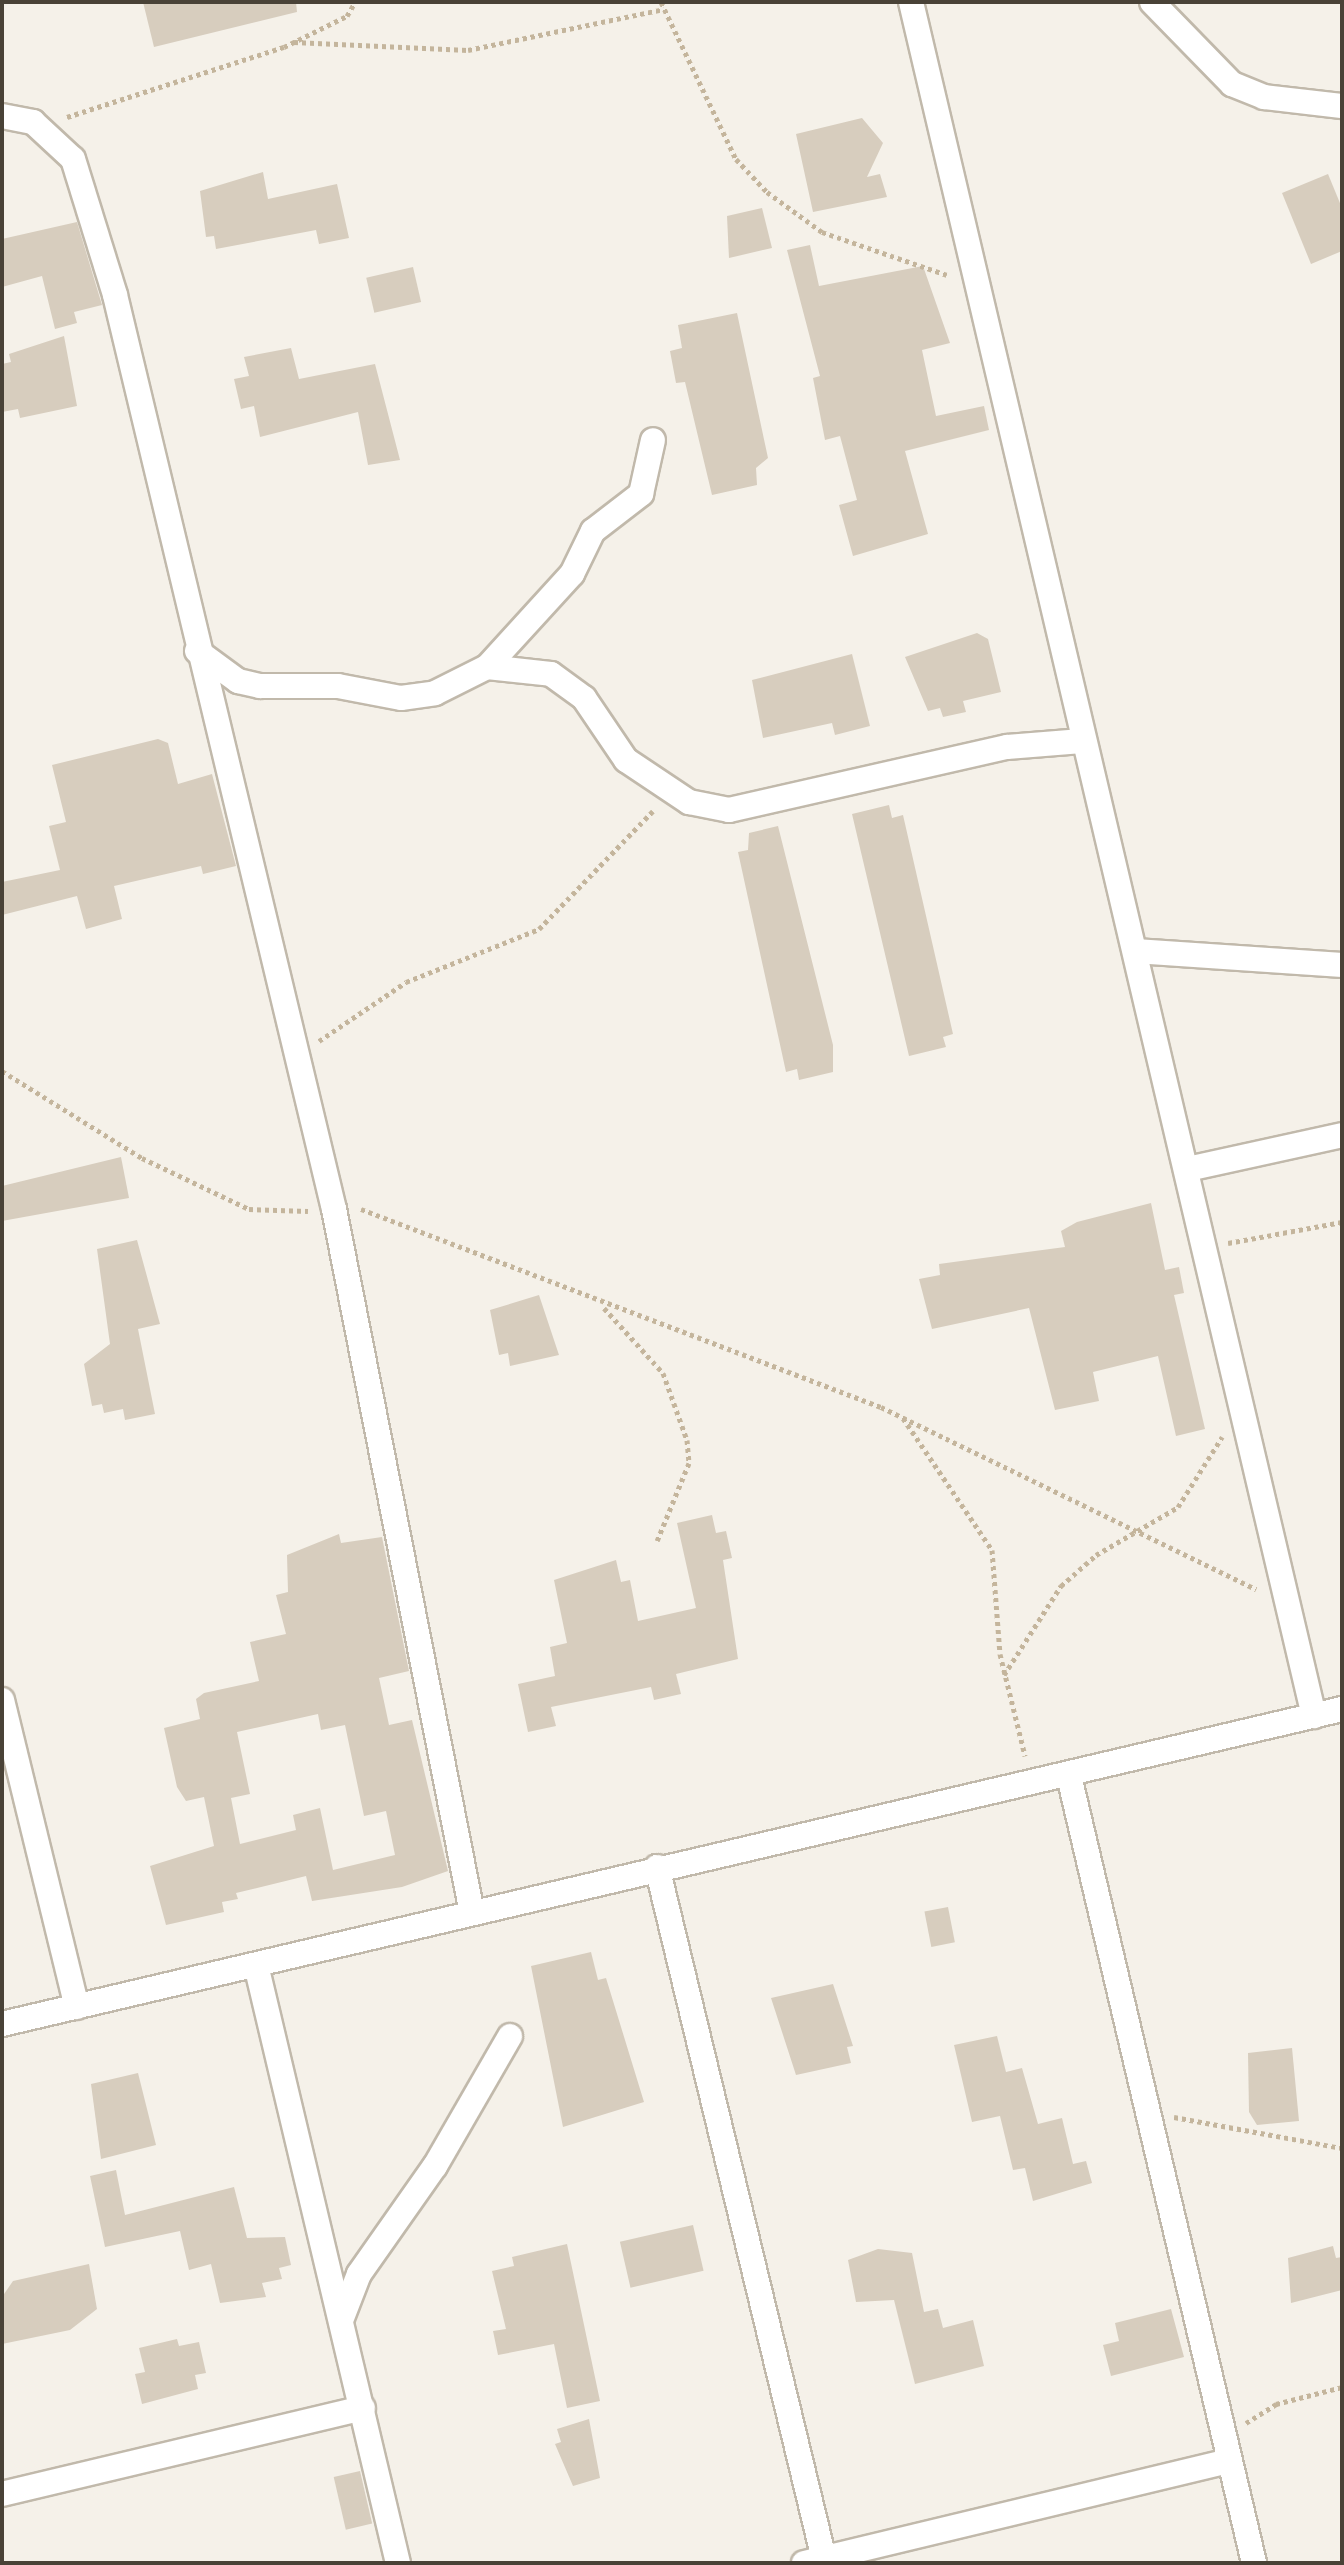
<!DOCTYPE html>
<html>
<head>
<meta charset="utf-8">
<style>
  body { margin:0 }
  #map { position:relative; width:1344px; height:2565px; overflow:hidden; background:#f5f1e9; font-family:"Exo 2",sans-serif }
  div>[style] { position:absolute }
  .building>* { inset:0; background:#d7cdbe; transform-origin:0 0 }
  .path>* { height:5px; margin-top:-2.5px; transform-origin:0; background:repeating-linear-gradient(90deg,#c4b59c 0 4px,transparent 0 8px) }
  .roads { filter:drop-shadow(2px 0 #c1b9ab) drop-shadow(-2px 0 #c1b9ab) drop-shadow(0 2px #c1b9ab) drop-shadow(0 -2px #c1b9ab) }
  .minor>* { height:24px; margin:-12px; padding:0 12px; transform-origin:12px; border-radius:12px; background:#fff }
  span { translate:-50% -50%; white-space:nowrap; text-align:center; line-height:1.15; -webkit-text-stroke:7px #fff; paint-order:stroke }
  .frame { position:absolute; inset:0; border:4px solid #494237; pointer-events:none }
</style>
</head>
<body>
<div id="map">
  <div class="building">
    <div style="clip-path:polygon(143px 2px,296px 2px,297px 12px,154px 47px)"></div>
    <div style="clip-path:polygon(862px 118px,883px 143px,867px 177px,880px 174px,887px 197px,813px 212px,796px 134px)"></div>
    <div style="clip-path:polygon(263px 172px,268px 199px,337px 184px,349px 238px,319px 244px,316px 230px,216px 249px,214px 236px,206px 237px,200px 191px)"></div>
    <div style="clip-path:polygon(1328px 174px,1342px 208px,1342px 251px,1311px 264px,1282px 193px)"></div>
    <div style="clip-path:polygon(762px 208px,772px 248px,729px 258px,727px 216px)"></div>
    <div style="clip-path:polygon(77px 222px,102px 305px,74px 312px,77px 323px,55px 329px,42px 276px,2px 287px,2px 239px)"></div>
    <div style="clip-path:polygon(810px 245px,819px 286px,923px 266px,950px 343px,922px 350px,936px 416px,984px 406px,989px 430px,905px 451px,928px 534px,853px 556px,839px 505px,857px 500px,840px 436px,825px 440px,813px 378px,820px 376px,787px 250px)"></div>
    <div style="left:413px;top:267px;width:36px;height:48px;rotate:77deg"></div>
    <div style="clip-path:polygon(737px 313px,768px 458px,756px 468px,757px 485px,712px 495px,685px 382px,676px 383px,670px 351px,682px 348px,678px 325px)"></div>
    <div style="clip-path:polygon(64px 336px,77px 406px,20px 418px,18px 409px,2px 412px,2px 364px,11px 362px,9px 354px)"></div>
    <div style="clip-path:polygon(291px 348px,299px 379px,375px 364px,400px 460px,368px 465px,358px 412px,260px 437px,254px 406px,241px 409px,234px 379px,249px 376px,244px 357px)"></div>
    <div style="clip-path:polygon(977px 633px,988px 639px,1001px 692px,963px 701px,966px 712px,943px 717px,940px 708px,928px 711px,905px 657px)"></div>
    <div style="clip-path:polygon(852px 654px,870px 726px,835px 735px,832px 723px,763px 738px,752px 680px)"></div>
    <div style="clip-path:polygon(158px 739px,168px 743px,178px 784px,212px 774px,236px 866px,203px 874px,201px 866px,114px 886px,122px 919px,86px 929px,77px 896px,2px 915px,2px 882px,60px 870px,49px 826px,66px 822px,52px 765px)"></div>
    <div style="clip-path:polygon(889px 805px,892px 818px,903px 815px,953px 1034px,943px 1037px,946px 1047px,909px 1056px,852px 814px)"></div>
    <div style="clip-path:polygon(778px 826px,833px 1045px,833px 1072px,799px 1080px,797px 1069px,786px 1072px,738px 852px,748px 850px,749px 833px)"></div>
    <div style="clip-path:polygon(121px 1157px,129px 1198px,2px 1221px,2px 1186px)"></div>
    <div style="clip-path:polygon(1151px 1203px,1165px 1270px,1179px 1267px,1184px 1293px,1174px 1295px,1205px 1429px,1176px 1436px,1158px 1356px,1093px 1372px,1099px 1401px,1055px 1410px,1029px 1308px,932px 1329px,919px 1279px,940px 1275px,939px 1264px,1065px 1247px,1061px 1231px,1077px 1222px)"></div>
    <div style="clip-path:polygon(137px 1240px,160px 1324px,138px 1329px,155px 1414px,125px 1420px,123px 1409px,104px 1413px,102px 1404px,92px 1406px,84px 1364px,110px 1344px,97px 1249px)"></div>
    <div style="clip-path:polygon(539px 1295px,559px 1355px,510px 1366px,508px 1353px,499px 1355px,490px 1310px)"></div>
    <div style="clip-path:polygon(712px 1515px,716px 1533px,726px 1531px,732px 1558px,723px 1560px,738px 1659px,676px 1674px,681px 1694px,654px 1700px,651px 1687px,551px 1707px,556px 1726px,528px 1732px,518px 1684px,555px 1676px,550px 1647px,567px 1643px,554px 1580px,616px 1560px,621px 1582px,630px 1580px,638px 1621px,696px 1608px,677px 1523px)"></div>
    <div style="clip-path:polygon(evenodd,339px 1534px,341px 1543px,382px 1537px,409px 1671px,379px 1678px,389px 1725px,412px 1720px,448px 1871px,402px 1887px,312px 1901px,306px 1876px,236px 1893px,238px 1899px,222px 1902px,224px 1912px,166px 1925px,150px 1866px,214px 1846px,204px 1797px,186px 1801px,177px 1787px,164px 1728px,200px 1719px,196px 1699px,204px 1693px,259px 1681px,250px 1642px,286px 1634px,276px 1595px,288px 1592px,287px 1555px,339px 1534px,318px 1714px,321px 1730px,345px 1725px,364px 1816px,386px 1811px,395px 1855px,333px 1870px,320px 1808px,293px 1815px,296px 1830px,240px 1844px,231px 1798px,250px 1794px,237px 1732px,318px 1714px)"></div>
    <div style="left:948px;top:1907px;width:36px;height:24px;rotate:79deg"></div>
    <div style="clip-path:polygon(591px 1952px,598px 1980px,606px 1978px,644px 2102px,563px 2127px,531px 1966px)"></div>
    <div style="clip-path:polygon(833px 1984px,853px 2046px,847px 2047px,851px 2063px,796px 2075px,771px 1998px)"></div>
    <div style="clip-path:polygon(997px 2036px,1006px 2072px,1022px 2068px,1038px 2124px,1062px 2118px,1073px 2164px,1086px 2161px,1092px 2183px,1033px 2201px,1025px 2168px,1013px 2170px,1000px 2116px,972px 2122px,954px 2045px)"></div>
    <div style="clip-path:polygon(1292px 2048px,1299px 2121px,1257px 2125px,1249px 2112px,1248px 2053px)"></div>
    <div style="clip-path:polygon(138px 2073px,156px 2145px,101px 2159px,91px 2084px)"></div>
    <div style="clip-path:polygon(116px 2170px,125px 2215px,234px 2187px,247px 2238px,285px 2237px,291px 2265px,279px 2268px,282px 2279px,262px 2283px,266px 2297px,220px 2303px,211px 2264px,189px 2270px,180px 2231px,105px 2247px,90px 2176px)"></div>
    <div style="left:693px;top:2225px;width:47px;height:75px;rotate:77deg"></div>
    <div style="clip-path:polygon(567px 2244px,600px 2401px,567px 2408px,554px 2344px,498px 2355px,493px 2331px,506px 2329px,492px 2271px,514px 2266px,512px 2257px)"></div>
    <div style="clip-path:polygon(1333px 2246px,1336px 2258px,1342px 2257px,1342px 2290px,1291px 2303px,1288px 2258px)"></div>
    <div style="clip-path:polygon(878px 2249px,912px 2253px,924px 2312px,938px 2309px,943px 2328px,973px 2320px,984px 2366px,915px 2384px,894px 2300px,856px 2302px,848px 2260px)"></div>
    <div style="clip-path:polygon(89px 2264px,97px 2309px,70px 2330px,2px 2344px,2px 2297px,13px 2281px)"></div>
    <div style="clip-path:polygon(1171px 2309px,1184px 2357px,1111px 2376px,1103px 2345px,1119px 2341px,1115px 2323px)"></div>
    <div style="clip-path:polygon(177px 2339px,179px 2346px,199px 2342px,206px 2373px,195px 2375px,198px 2389px,142px 2404px,135px 2374px,145px 2372px,139px 2348px)"></div>
    <div style="clip-path:polygon(589px 2419px,600px 2478px,573px 2486px,555px 2444px,561px 2442px,557px 2429px)"></div>
    <div style="left:360px;top:2471px;width:54px;height:27px;rotate:77deg"></div>
  </div>
  <div class="path">
    <div style="left:661px;top:2px;width:174px;rotate:64.5deg"></div>
    <div style="left:736px;top:159px;width:45px;rotate:46.8deg"></div>
    <div style="left:767px;top:192px;width:68px;rotate:36deg"></div>
    <div style="left:822px;top:232px;width:132px;rotate:19deg"></div>
    <div style="left:294px;top:42px;width:174px;rotate:2.6deg"></div>
    <div style="left:468px;top:50px;width:200px;rotate:-11.8deg"></div>
    <div style="left:67px;top:117px;width:228px;rotate:-17.9deg"></div>
    <div style="left:284px;top:47px;width:70px;rotate:-26.2deg"></div>
    <div style="left:347px;top:16px;width:16px;rotate:-60deg"></div>
    <div style="left:319px;top:1041px;width:105px;rotate:-34.1deg"></div>
    <div style="left:406px;top:982px;width:143px;rotate:-21.7deg"></div>
    <div style="left:539px;top:929px;width:164px;rotate:-46deg"></div>
    <div style="left:2px;top:1071px;width:165px;rotate:31.9deg"></div>
    <div style="left:142px;top:1158px;width:119px;rotate:25.5deg"></div>
    <div style="left:249px;top:1209px;width:59px;rotate:1.9deg"></div>
    <div style="left:361px;top:1209px;width:556px;rotate:20.85deg"></div>
    <div style="left:881px;top:1407px;width:417px;rotate:25.9deg"></div>
    <div style="left:1228px;top:1243px;width:116px;rotate:-10.4deg"></div>
    <div style="left:604px;top:1308px;width:88px;rotate:47.8deg"></div>
    <div style="left:663px;top:1373px;width:71px;rotate:70.3deg"></div>
    <div style="left:687px;top:1440px;width:23px;rotate:85deg"></div>
    <div style="left:689px;top:1463px;width:84px;rotate:112.3deg"></div>
    <div style="left:903px;top:1418px;width:159px;rotate:56deg"></div>
    <div style="left:992px;top:1550px;width:104px;rotate:85.6deg"></div>
    <div style="left:1000px;top:1654px;width:105px;rotate:76.2deg"></div>
    <div style="left:1004px;top:1675px;width:106px;rotate:-57.4deg"></div>
    <div style="left:1061px;top:1586px;width:47px;rotate:-41.5deg"></div>
    <div style="left:1096px;top:1555px;width:95px;rotate:-30.3deg"></div>
    <div style="left:1178px;top:1507px;width:83px;rotate:-57.8deg"></div>
    <div style="left:1174px;top:2117px;width:171px;rotate:10.5deg"></div>
    <div style="left:1246px;top:2423px;width:36px;rotate:-32deg"></div>
    <div style="left:1276px;top:2404px;width:68px;rotate:-14.4deg"></div>
  </div>
  <div class="roads">
    <div class="minor">
      <div style="left:911px;top:2px;width:1761px;rotate:76.77deg"></div>
      <div style="left:1152px;top:2px;width:115px;rotate:45.7deg"></div>
      <div style="left:1232px;top:84px;width:35px;rotate:22deg"></div>
      <div style="left:1264px;top:97px;width:79px;rotate:6.6deg"></div>
      <div style="left:2px;top:116px;width:32px;rotate:11deg"></div>
      <div style="left:33px;top:122px;width:54px;rotate:42.8deg"></div>
      <div style="left:73px;top:159px;width:142px;rotate:72.8deg"></div>
      <div style="left:115px;top:295px;width:940px;rotate:76.53deg"></div>
      <div style="left:334px;top:1209px;width:717px;rotate:78.91deg"></div>
      <div style="left:197px;top:651px;width:51px;rotate:36.2deg"></div>
      <div style="left:238px;top:681px;width:23px;rotate:13deg"></div>
      <div style="left:260px;top:686px;width:78px"></div>
      <div style="left:338px;top:686px;width:64px;rotate:10.8deg"></div>
      <div style="left:401px;top:698px;width:34px;rotate:-8deg"></div>
      <div style="left:435px;top:693px;width:58px;rotate:-26.6deg"></div>
      <div style="left:487px;top:667px;width:64px;rotate:6.2deg"></div>
      <div style="left:551px;top:674px;width:41px;rotate:36deg"></div>
      <div style="left:584px;top:698px;width:75px;rotate:55.9deg"></div>
      <div style="left:626px;top:760px;width:76px;rotate:33.7deg"></div>
      <div style="left:689px;top:802px;width:41px;rotate:11.3deg"></div>
      <div style="left:729px;top:810px;width:285px;rotate:-12.8deg"></div>
      <div style="left:1007px;top:747px;width:75px;rotate:-4.6deg"></div>
      <div style="left:487px;top:667px;width:126px;rotate:-47.6deg"></div>
      <div style="left:572px;top:574px;width:48px;rotate:-64deg"></div>
      <div style="left:593px;top:531px;width:61px;rotate:-37.6deg"></div>
      <div style="left:641px;top:494px;width:55px;rotate:-77.5deg"></div>
      <div style="left:1136px;top:951px;width:206px;rotate:3.9deg"></div>
      <div style="left:1188px;top:1169px;width:158px;rotate:-12.4deg"></div>
      <div style="left:2px;top:1700px;width:316px;rotate:76.3deg"></div>
      <div style="left:1069px;top:1776px;width:808px;rotate:76.77deg"></div>
      <div style="left:657px;top:1867px;width:716px;rotate:76.43deg"></div>
      <div style="left:257px;top:1969px;width:611px;rotate:76.65deg"></div>
      <div style="left:2px;top:2024px;width:1377px;rotate:-13.23deg"></div>
      <div style="left:342px;top:2318px;width:47px;rotate:-68.9deg"></div>
      <div style="left:359px;top:2274px;width:132px;rotate:-54.9deg"></div>
      <div style="left:435px;top:2166px;width:150px;rotate:-60deg"></div>
      <div style="left:2px;top:2494px;width:371px;rotate:-13.4deg"></div>
      <div style="left:804px;top:2563px;width:436px;rotate:-13.5deg"></div>
    </div>
  </div>
  <div class="frame"></div>
</div>
</body>
</html>
